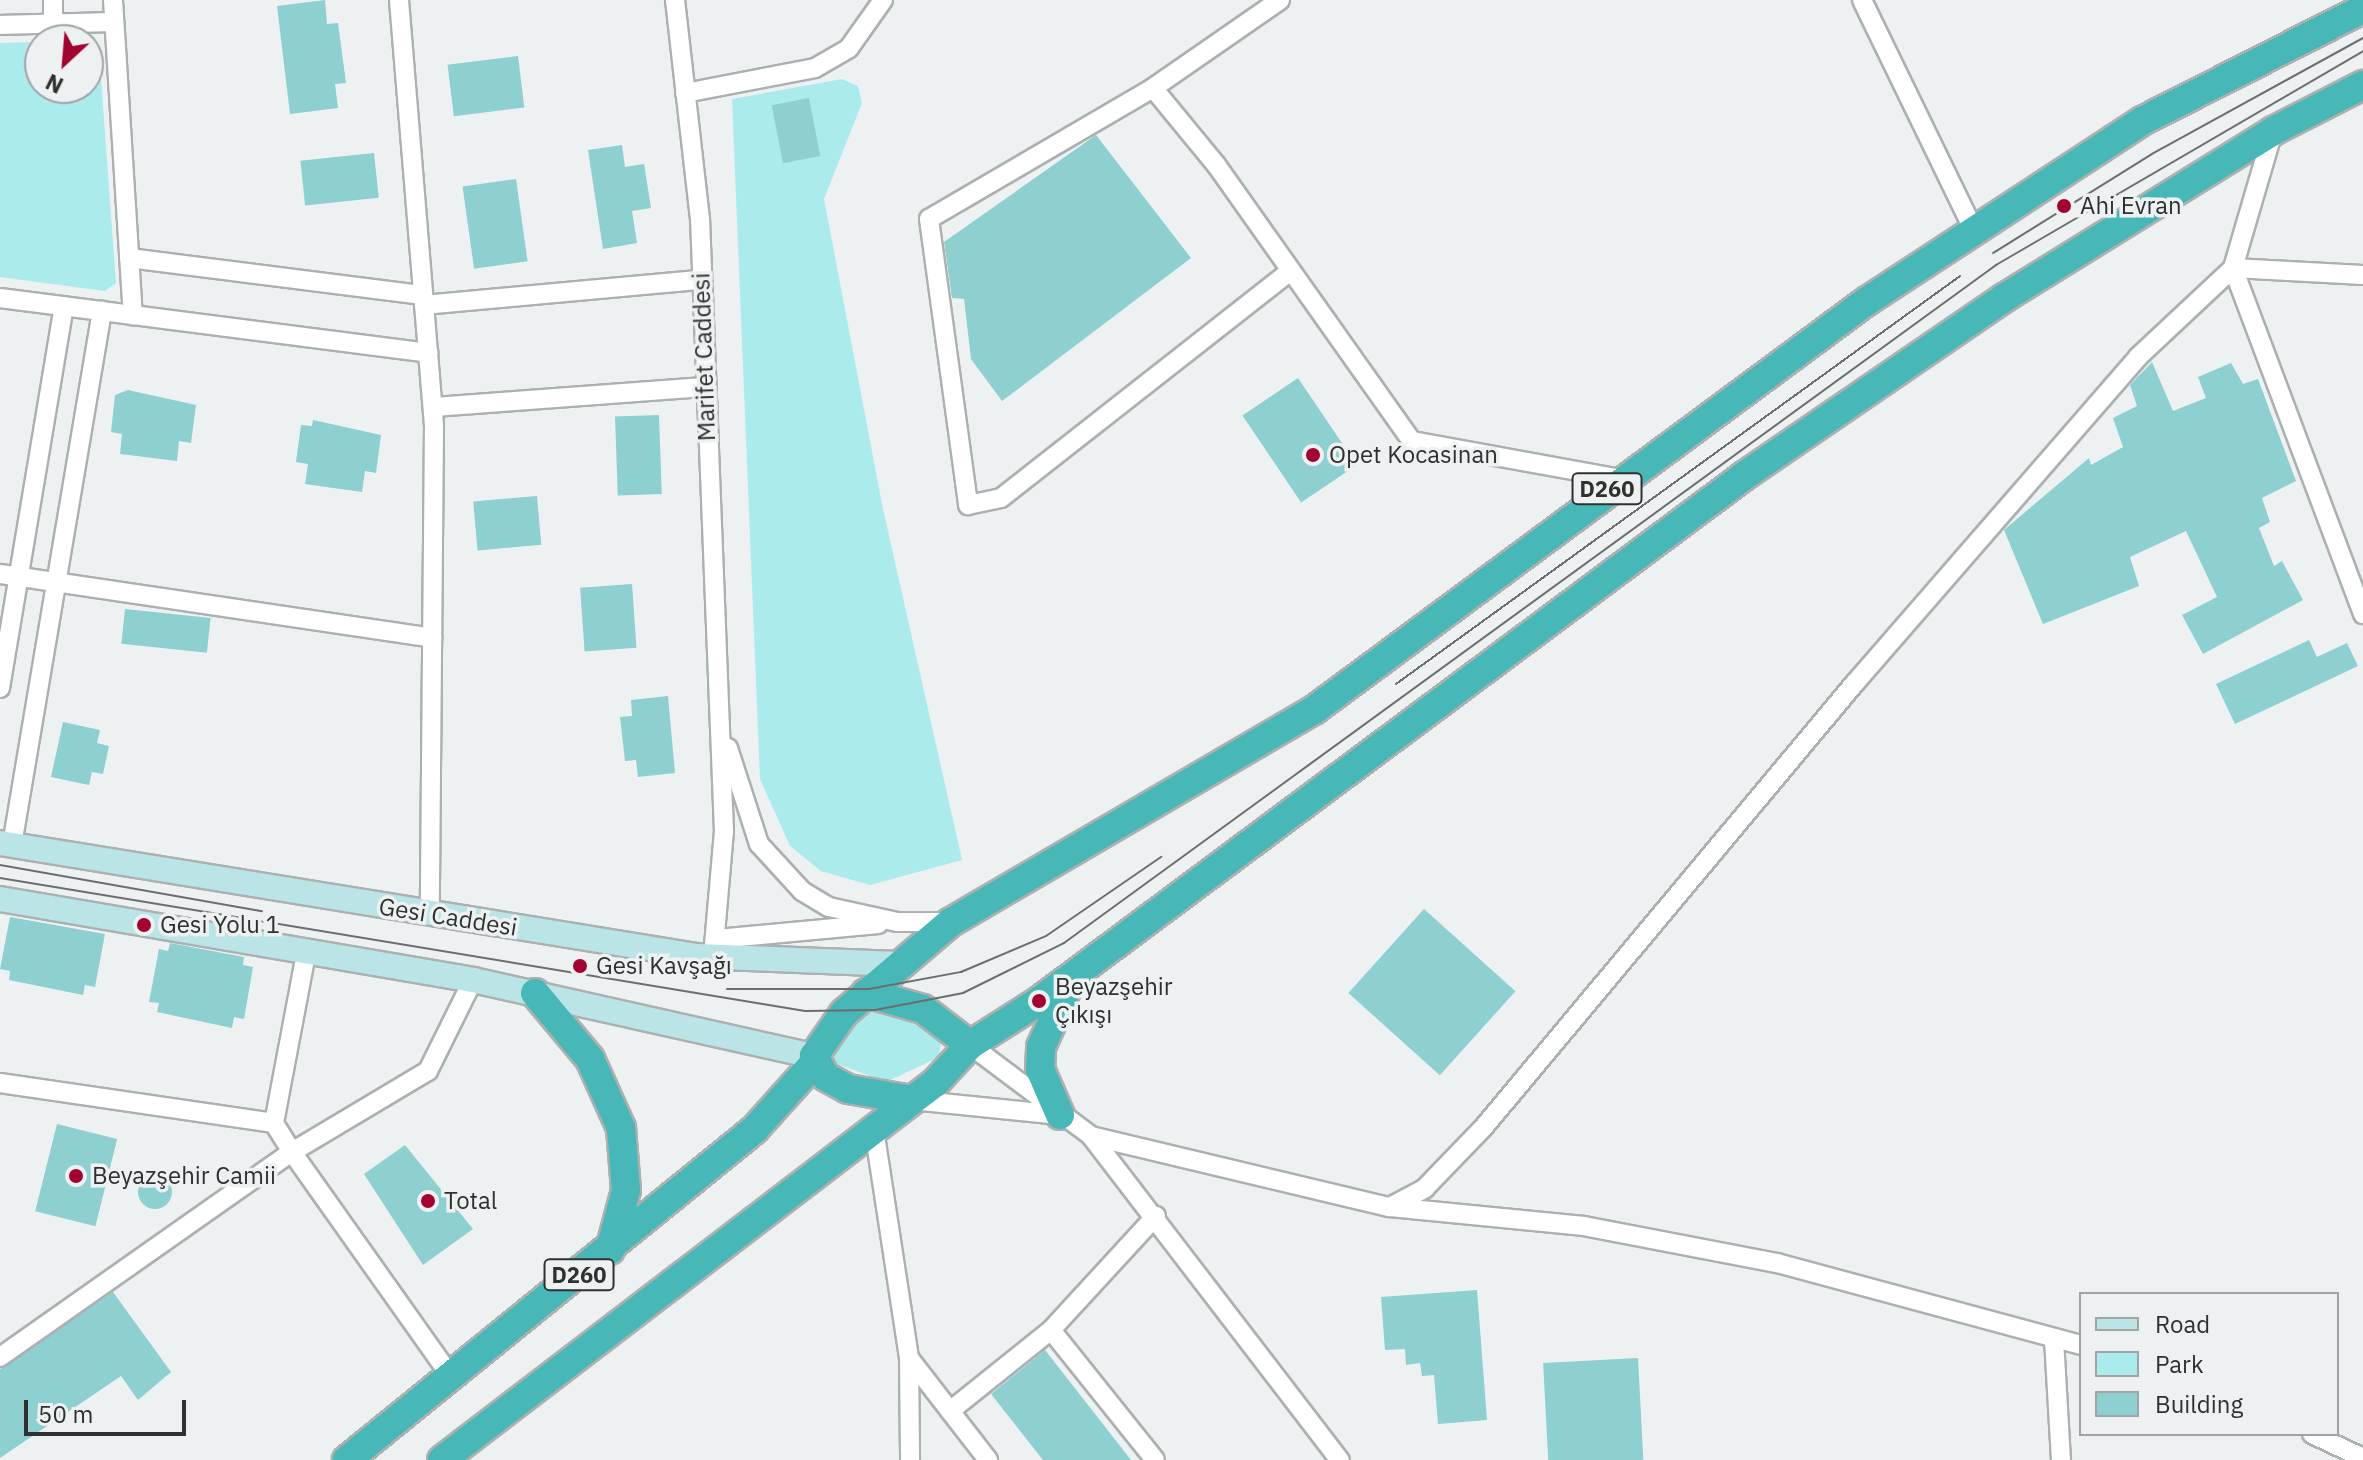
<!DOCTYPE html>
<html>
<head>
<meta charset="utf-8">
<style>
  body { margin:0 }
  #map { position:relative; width:2363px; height:1460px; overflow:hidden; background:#edf1f1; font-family:"IBM Plex Sans",sans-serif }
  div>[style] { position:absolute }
  .green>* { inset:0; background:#abebec }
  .building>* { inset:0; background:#8ecfcf; transform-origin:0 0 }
  .round { border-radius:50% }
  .roads { filter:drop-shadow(2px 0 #acb0b0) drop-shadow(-2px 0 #acb0b0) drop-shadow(0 2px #acb0b0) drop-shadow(0 -2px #acb0b0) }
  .minor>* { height:18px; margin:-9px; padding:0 9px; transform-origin:9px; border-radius:9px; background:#fff }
  .secondary>* { height:24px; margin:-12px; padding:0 12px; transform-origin:12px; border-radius:12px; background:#bae4e5 }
  .trunk>* { height:28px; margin:-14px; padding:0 14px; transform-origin:14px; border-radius:14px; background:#48b7b8 }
  .tram>* { height:2px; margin:-1px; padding:0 1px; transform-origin:1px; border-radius:1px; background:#6c6e6e }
  .dots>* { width:22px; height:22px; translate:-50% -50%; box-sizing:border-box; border:4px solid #edf1f1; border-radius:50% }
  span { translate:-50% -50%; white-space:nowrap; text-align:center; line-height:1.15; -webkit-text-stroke:7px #edf1f1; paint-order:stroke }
  .shield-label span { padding:2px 6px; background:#edf1f1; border:2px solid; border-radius:6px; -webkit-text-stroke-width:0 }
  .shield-label { font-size:22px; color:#2f3131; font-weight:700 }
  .poi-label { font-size:24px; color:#2f3131 }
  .left { translate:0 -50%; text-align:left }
  .street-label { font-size:24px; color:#2f3131 }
  .legend { position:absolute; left:2079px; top:1292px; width:260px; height:144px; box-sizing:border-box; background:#edf1f1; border:2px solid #a1a4a4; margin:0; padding:10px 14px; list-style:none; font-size:24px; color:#2f3131 }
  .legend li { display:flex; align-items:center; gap:16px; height:40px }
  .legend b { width:40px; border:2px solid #a1a4a4 }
  .north { position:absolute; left:24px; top:24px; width:80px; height:80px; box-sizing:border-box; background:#edf1f1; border:2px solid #a1a4a4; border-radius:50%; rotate:206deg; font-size:22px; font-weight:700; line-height:32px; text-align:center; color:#2f3131 }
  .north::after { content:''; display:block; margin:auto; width:28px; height:36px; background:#a20330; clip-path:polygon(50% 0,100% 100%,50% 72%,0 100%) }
  .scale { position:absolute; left:24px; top:1400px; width:162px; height:36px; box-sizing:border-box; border:4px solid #2f3131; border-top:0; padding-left:10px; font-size:24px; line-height:28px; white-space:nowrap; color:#2f3131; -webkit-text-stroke:6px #edf1f1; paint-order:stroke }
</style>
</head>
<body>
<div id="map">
  <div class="green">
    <div style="clip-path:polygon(88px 41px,99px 52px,116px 283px,105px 291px,0 277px,0 43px,40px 42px,40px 88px,88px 88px)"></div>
    <div style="clip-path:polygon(842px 79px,858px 86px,862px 103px,824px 199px,883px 509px,962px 860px,870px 885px,821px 871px,790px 846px,760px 779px,732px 99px)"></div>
    <div style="clip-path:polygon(888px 1000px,941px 1040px,939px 1057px,886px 1082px,835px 1063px,831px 1054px,865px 1007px)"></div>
  </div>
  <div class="building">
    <div style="clip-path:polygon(325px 0,327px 24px,338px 23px,346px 83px,335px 84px,338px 108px,290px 114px,277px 6px)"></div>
    <div style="left:518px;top:56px;width:52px;height:71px;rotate:83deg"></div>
    <div style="left:809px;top:98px;width:59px;height:38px;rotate:79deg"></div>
    <div style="clip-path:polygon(1096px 135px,1191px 258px,1002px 401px,971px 359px,964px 299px,952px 298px,944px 242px)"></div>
    <div style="clip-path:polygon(622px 145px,625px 167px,644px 164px,651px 208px,632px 211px,637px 243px,603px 249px,588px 150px)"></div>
    <div style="left:374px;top:153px;width:45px;height:74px;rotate:84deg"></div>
    <div style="left:516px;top:179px;width:83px;height:54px;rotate:82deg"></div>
    <div style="clip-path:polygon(2152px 362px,2173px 411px,2206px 398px,2198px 377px,2231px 363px,2243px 384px,2258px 379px,2296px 481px,2262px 498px,2270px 522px,2259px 528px,2274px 566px,2282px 561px,2303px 600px,2203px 654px,2182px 615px,2217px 597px,2186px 531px,2130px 557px,2139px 586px,2043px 624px,2004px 530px,2089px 458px,2091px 465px,2123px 447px,2113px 418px,2137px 406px,2130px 385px)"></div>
    <div style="left:1298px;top:378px;width:105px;height:67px;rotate:56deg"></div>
    <div style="clip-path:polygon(128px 390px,196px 405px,191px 443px,179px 441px,177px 461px,120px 454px,122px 434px,111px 432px,115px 395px)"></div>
    <div style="left:659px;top:415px;width:79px;height:44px;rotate:88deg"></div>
    <div style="clip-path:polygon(313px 420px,381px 435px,376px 473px,365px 471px,362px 492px,305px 484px,308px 464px,296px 462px,301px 425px,312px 426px)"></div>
    <div style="left:537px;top:496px;width:49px;height:64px;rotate:85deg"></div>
    <div style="left:632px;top:584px;width:64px;height:52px;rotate:86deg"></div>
    <div style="left:125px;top:609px;width:86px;height:35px;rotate:6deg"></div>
    <div style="clip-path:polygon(2309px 640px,2317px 657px,2347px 643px,2358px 666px,2235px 724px,2216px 684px)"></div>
    <div style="clip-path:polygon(668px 696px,675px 773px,638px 777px,636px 760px,625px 761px,620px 717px,632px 716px,631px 700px)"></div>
    <div style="clip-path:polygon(63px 722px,100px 730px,97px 743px,109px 746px,103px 774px,92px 772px,89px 785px,51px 777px)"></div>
    <div style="left:1424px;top:909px;width:123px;height:113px;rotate:42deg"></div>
    <div style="clip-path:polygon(10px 917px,105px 934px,95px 987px,85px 985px,83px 995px,9px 980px,10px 971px,0 969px)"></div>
    <div style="clip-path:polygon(170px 943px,244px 957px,243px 965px,253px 967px,244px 1019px,234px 1017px,232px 1028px,157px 1012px,159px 1003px,149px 1002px,159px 949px,168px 951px)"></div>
    <div style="left:57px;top:1124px;width:62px;height:90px;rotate:14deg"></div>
    <div style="clip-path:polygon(405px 1145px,473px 1229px,423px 1265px,364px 1174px)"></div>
    <div class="round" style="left:138px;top:1175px;width:34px;height:34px"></div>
    <div style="clip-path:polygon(1477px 1290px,1487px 1420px,1438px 1424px,1434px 1375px,1422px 1376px,1420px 1363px,1406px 1365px,1405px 1349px,1385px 1350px,1381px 1297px)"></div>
    <div style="clip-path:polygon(113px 1292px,171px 1372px,138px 1400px,121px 1376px,0 1458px,0 1369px)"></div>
    <div style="clip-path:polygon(1045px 1350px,1131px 1460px,1043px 1460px,991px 1394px)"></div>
    <div style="left:1638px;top:1358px;width:102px;height:95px;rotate:87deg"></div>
  </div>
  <div class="roads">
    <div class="minor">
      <div style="left:53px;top:0;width:24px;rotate:88deg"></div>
      <div style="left:113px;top:0;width:316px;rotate:86.4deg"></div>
      <div style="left:399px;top:0;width:427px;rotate:85.3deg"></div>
      <div style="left:434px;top:426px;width:488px;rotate:90.5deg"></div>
      <div style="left:675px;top:0;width:219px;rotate:83.5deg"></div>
      <div style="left:700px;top:218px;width:613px;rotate:87.76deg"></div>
      <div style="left:724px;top:831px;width:127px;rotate:95deg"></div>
      <div style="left:1280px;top:0;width:155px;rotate:145.3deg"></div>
      <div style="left:1153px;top:88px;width:101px;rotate:50.6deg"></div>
      <div style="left:1217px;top:166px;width:337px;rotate:54.7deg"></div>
      <div style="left:1412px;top:441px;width:212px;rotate:10.3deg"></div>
      <div style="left:1862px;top:0;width:257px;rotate:64.1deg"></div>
      <div style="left:0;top:25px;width:114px;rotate:-1.5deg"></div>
      <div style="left:1153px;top:88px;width:259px;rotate:149.7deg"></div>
      <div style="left:929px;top:219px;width:289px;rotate:82.2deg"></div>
      <div style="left:968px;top:505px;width:34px;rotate:-12deg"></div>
      <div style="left:1001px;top:498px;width:368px;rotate:-38.1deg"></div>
      <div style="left:685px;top:93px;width:132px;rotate:-10.9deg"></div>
      <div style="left:815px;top:68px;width:39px;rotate:-30deg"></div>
      <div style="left:849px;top:48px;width:59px;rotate:-54.7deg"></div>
      <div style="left:129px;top:258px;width:296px;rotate:7.2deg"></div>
      <div style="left:2233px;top:268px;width:370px;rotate:69.4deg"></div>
      <div style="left:2233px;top:268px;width:130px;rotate:3.1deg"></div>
      <div style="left:0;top:298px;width:432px;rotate:7.3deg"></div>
      <div style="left:424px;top:305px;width:277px;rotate:-5.2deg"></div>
      <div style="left:433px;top:407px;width:273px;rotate:-4.2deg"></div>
      <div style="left:0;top:574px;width:437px;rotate:8.4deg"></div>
      <div style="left:0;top:688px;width:387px;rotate:-80.5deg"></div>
      <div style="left:728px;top:748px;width:101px;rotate:72.1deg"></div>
      <div style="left:759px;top:844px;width:64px;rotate:47.5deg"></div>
      <div style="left:802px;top:891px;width:31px;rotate:31deg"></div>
      <div style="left:829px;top:907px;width:70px;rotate:12.4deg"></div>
      <div style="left:897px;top:922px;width:54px"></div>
      <div style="left:12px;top:845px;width:542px;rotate:-80.43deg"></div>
      <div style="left:717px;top:939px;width:162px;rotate:-5.3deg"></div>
      <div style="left:970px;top:1045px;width:151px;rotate:36.9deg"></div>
      <div style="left:1091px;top:1136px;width:409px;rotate:52.5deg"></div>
      <div style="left:0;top:1083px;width:277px;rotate:8.3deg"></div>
      <div style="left:912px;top:1100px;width:149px;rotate:5.8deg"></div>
      <div style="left:874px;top:1129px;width:232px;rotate:81.3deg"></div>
      <div style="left:909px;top:1358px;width:102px;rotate:89.4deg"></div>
      <div style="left:1091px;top:1136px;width:307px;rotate:13.4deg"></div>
      <div style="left:1390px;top:1207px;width:195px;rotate:5.6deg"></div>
      <div style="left:1584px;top:1226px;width:197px;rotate:10.9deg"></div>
      <div style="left:1777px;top:1263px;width:315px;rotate:15.1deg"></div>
      <div style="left:1390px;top:1207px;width:40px;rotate:-28deg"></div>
      <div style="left:1425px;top:1188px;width:83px;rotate:-46deg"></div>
      <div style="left:1483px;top:1128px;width:579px;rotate:-50.12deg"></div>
      <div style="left:1854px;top:684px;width:433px;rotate:-49deg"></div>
      <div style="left:2138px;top:357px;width:130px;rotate:-43.1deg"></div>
      <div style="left:2233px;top:268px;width:143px;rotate:-73.7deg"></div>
      <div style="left:1051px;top:1330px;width:155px;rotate:-47.4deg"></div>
      <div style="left:2054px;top:1339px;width:121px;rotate:86.7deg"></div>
      <div style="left:0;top:1357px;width:357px;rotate:-35.1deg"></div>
      <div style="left:292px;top:1152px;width:34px;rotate:-122deg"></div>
      <div style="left:274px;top:1123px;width:172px;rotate:-79.3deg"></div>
      <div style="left:909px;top:1358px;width:129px;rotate:52.2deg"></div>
      <div style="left:452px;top:1378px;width:277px;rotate:-125.3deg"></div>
      <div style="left:292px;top:1152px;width:158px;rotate:-30.8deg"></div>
      <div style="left:428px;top:1071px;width:102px;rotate:-63.7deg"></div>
      <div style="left:950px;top:1411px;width:129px;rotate:-38.7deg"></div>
      <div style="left:1051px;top:1330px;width:166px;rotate:51.3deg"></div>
      <div style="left:2312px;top:1434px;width:56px;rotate:25.2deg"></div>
    </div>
    <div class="secondary">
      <div style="left:0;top:843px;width:706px;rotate:9.21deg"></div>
      <div style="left:697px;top:956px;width:202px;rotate:2.3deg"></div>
      <div style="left:0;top:899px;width:480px;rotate:9.7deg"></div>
      <div style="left:473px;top:980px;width:349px;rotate:12.6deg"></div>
    </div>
    <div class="trunk">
      <div style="left:535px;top:993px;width:86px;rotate:50.2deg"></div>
      <div style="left:590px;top:1059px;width:76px;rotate:65.8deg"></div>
      <div style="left:621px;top:1128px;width:62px;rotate:85.4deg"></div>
      <div style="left:626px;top:1190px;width:62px;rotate:104.9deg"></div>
      <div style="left:866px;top:993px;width:59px;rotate:15.7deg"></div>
      <div style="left:923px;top:1009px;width:59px;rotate:37.5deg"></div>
      <div style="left:912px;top:1100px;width:65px;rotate:-170.2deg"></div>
      <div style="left:848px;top:1089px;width:26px;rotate:-151deg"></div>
      <div style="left:825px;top:1076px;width:23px;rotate:-119deg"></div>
      <div style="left:814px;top:1056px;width:52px;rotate:-55.1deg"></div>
      <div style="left:844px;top:1013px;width:140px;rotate:-40.4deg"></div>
      <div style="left:951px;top:922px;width:420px;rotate:-30.3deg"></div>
      <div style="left:1314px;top:710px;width:688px;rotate:-36.49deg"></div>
      <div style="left:1867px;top:301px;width:329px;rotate:-33.2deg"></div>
      <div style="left:2142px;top:121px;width:248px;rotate:-26.9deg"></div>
      <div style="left:1060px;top:1115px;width:50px;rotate:-113.5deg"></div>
      <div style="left:1040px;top:1069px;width:22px;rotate:-87deg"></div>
      <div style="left:1041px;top:1047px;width:76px;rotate:-65.8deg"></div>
      <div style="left:347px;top:1460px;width:524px;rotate:-39.04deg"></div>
      <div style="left:754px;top:1130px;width:93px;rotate:-48.1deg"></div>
      <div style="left:442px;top:1460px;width:621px;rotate:-37.41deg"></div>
      <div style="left:935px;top:1083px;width:52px;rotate:-47.4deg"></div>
      <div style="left:970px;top:1045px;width:82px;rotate:-32.5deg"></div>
      <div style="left:1039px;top:1001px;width:879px;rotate:-36.67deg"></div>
      <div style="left:1744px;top:476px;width:315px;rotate:-34.4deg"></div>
      <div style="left:2004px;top:298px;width:317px;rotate:-31.8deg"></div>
      <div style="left:2273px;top:131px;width:101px;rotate:-27.1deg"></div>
    </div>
  </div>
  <div class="tram">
    <div style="left:1993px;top:253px;width:187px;rotate:-31.9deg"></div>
    <div style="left:2152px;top:154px;width:241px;rotate:-28.8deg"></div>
    <div style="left:1396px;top:684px;width:696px;rotate:-35.88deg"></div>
    <div style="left:0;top:865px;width:266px;rotate:10deg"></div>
    <div style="left:0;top:878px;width:816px;rotate:9.38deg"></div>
    <div style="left:805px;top:1011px;width:70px;rotate:-0.8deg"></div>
    <div style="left:875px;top:1010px;width:90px;rotate:-10.9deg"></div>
    <div style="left:963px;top:993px;width:113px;rotate:-26.3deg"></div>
    <div style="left:1064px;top:943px;width:1153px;rotate:-36.03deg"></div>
    <div style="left:1996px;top:265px;width:425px;rotate:-30.2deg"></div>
    <div style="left:727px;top:989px;width:142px"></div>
    <div style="left:869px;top:989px;width:94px;rotate:-10.5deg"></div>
    <div style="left:961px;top:972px;width:92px;rotate:-23deg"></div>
    <div style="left:1046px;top:936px;width:140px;rotate:-34.5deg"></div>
  </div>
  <div class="dots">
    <div style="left:2064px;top:206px;background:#a20330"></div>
    <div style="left:1313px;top:455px;background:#a20330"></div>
    <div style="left:144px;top:925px;background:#a20330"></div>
    <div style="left:580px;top:966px;background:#a20330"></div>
    <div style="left:1039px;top:1001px;background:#a20330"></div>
    <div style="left:76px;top:1176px;background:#a20330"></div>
    <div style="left:428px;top:1201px;background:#a20330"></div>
  </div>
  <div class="shield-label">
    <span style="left:1607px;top:489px">D260</span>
    <span style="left:579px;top:1275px">D260</span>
  </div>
  <div class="poi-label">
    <span class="left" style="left:2080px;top:206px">Ahi Evran</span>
    <span class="left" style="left:1329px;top:455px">Opet Kocasinan</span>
    <span class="left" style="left:160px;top:925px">Gesi Yolu 1</span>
    <span class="left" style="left:596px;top:966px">Gesi Kavşağı</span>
    <span class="left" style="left:1055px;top:1001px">Beyazşehir<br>Çıkışı</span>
    <span class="left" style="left:92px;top:1176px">Beyazşehir Camii</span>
    <span class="left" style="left:444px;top:1201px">Total</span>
  </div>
  <div class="street-label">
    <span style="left:704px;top:357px;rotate:-92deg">Marifet Caddesi</span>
    <span style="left:448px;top:917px;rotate:9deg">Gesi Caddesi</span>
  </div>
  <ul class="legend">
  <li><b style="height:10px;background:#bae4e5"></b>Road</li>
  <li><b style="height:22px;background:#abebec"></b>Park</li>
  <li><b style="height:22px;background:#8ecfcf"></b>Building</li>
  </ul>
  <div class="north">N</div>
  <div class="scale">50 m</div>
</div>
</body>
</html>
